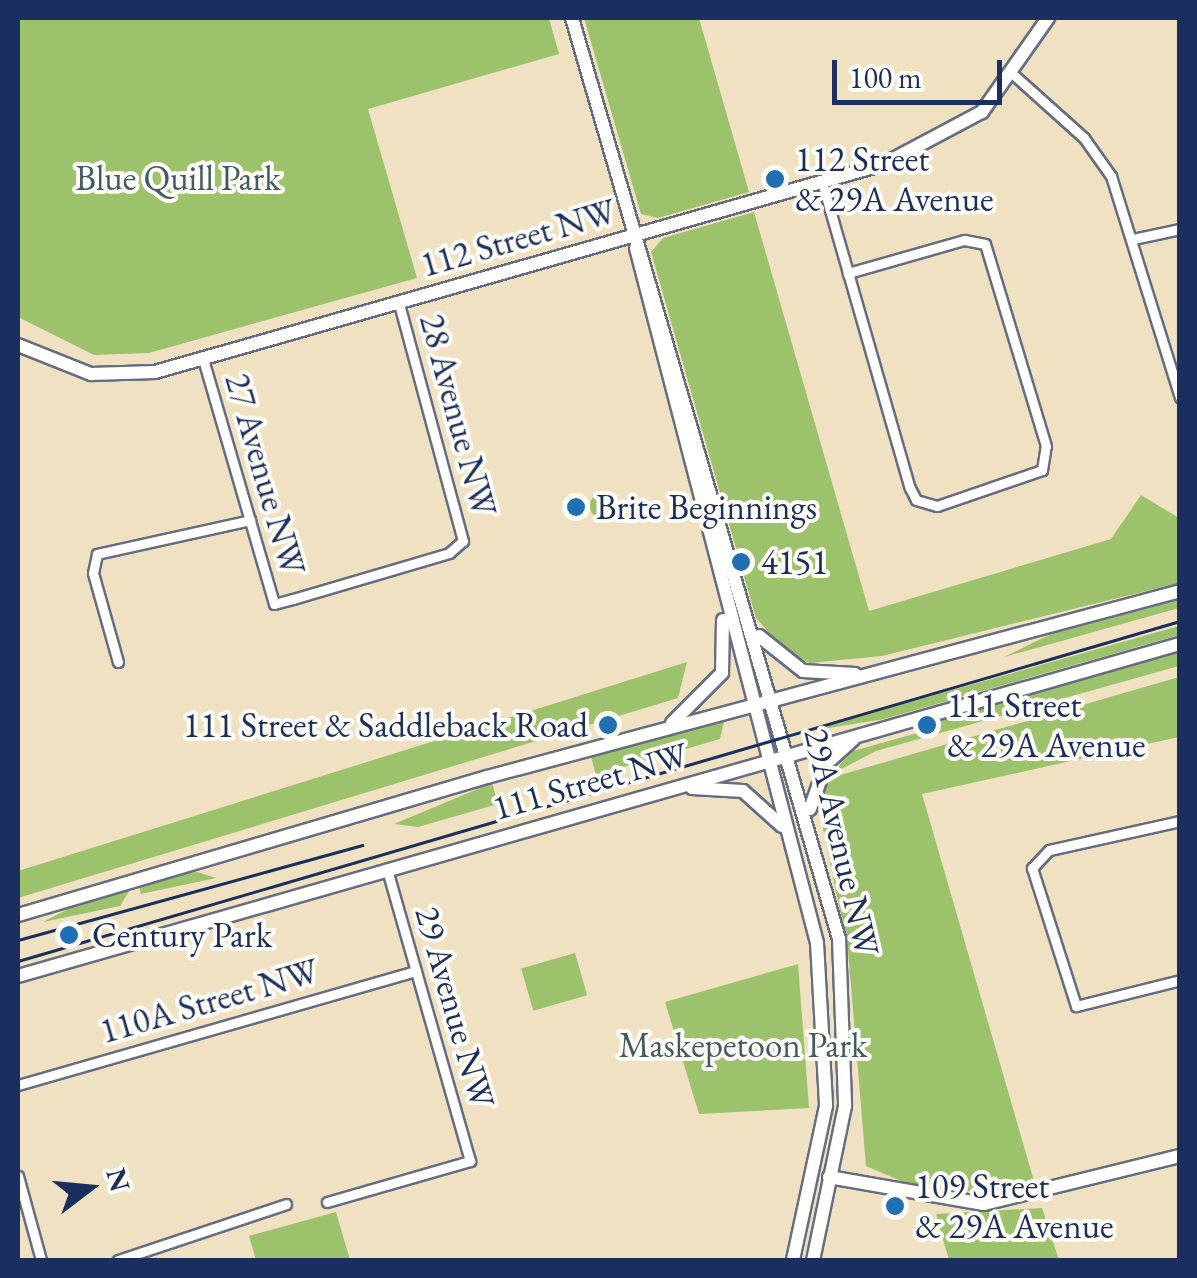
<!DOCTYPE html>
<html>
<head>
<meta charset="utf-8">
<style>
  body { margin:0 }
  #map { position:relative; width:1197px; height:1278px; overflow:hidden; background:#f1e1c3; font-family:"EB Garamond",serif }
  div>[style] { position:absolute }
  .green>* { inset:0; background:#9dc26c; transform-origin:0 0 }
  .round { border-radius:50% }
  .roads { filter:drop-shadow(2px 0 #666d81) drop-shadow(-2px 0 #666d81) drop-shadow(0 2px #666d81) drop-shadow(0 -2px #666d81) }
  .street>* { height:9px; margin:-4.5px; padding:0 4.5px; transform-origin:4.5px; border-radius:4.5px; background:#fff }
  .secondary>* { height:12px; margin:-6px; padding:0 6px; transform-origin:6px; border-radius:6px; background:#fff }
  .tram>* { height:2.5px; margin:-1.25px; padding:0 1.25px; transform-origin:1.25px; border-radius:1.25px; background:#1b2f5e }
  .dots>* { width:28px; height:28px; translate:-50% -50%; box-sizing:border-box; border:5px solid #fdfcf7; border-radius:50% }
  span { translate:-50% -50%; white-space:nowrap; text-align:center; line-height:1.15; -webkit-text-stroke:8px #fdfcf7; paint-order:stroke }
  .poi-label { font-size:35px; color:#1b2f5e }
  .left { translate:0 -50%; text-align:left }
  .right { translate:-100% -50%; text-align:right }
  .park-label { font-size:35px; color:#425b62 }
  .street-label { font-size:35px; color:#1b2f5e }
  .frame { position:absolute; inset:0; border:20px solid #1b2f5e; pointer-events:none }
  .north { position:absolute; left:40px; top:1138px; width:100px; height:100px; -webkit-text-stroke:8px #fdfcf7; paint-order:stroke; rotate:74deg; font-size:28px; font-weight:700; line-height:40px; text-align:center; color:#1b2f5e }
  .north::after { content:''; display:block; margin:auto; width:35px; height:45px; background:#1b2f5e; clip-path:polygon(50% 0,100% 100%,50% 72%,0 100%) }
  .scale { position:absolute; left:832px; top:60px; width:170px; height:45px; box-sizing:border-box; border:5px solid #1b2f5e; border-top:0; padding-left:12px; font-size:30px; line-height:35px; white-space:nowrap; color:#1b2f5e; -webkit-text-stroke:8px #fdfcf7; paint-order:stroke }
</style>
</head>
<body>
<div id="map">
  <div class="green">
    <div style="clip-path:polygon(18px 18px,549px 18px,559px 54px,368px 109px,417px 278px,149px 353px,94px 355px,18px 317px)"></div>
    <div style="clip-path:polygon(584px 18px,699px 18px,749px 192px,658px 218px,641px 214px)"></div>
    <div style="clip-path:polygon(754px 212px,869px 611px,1111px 539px,1141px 495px,1179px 518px,1179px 583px,882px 656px,810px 663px,785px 651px,756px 618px,651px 252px,663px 238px)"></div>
    <div class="round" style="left:590px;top:492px;width:28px;height:28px"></div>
    <div style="clip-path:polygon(1179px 600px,1179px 608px,1004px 657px,1051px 634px)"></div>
    <div style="clip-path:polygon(1179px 626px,1179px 635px,884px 719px,804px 732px)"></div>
    <div style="clip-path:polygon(1179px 652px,1179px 666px,876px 751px,830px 775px,853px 751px,928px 730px,926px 722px)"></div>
    <div style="clip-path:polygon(687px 662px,678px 698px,18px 898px,18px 871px)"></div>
    <div style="clip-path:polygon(1179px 677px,1179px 737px,922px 794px,1036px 1188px,929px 1193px,866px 1166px,848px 950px,817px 800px,823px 780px)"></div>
    <div style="clip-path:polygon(724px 722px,720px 739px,596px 775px,591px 757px)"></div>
    <div style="clip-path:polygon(492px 783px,498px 804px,418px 827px,394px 824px)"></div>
    <div style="clip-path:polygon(194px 871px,216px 878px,141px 894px,139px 886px)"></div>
    <div style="clip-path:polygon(131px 888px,120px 906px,43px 922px,70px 908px)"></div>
    <div style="left:575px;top:953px;width:44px;height:56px;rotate:74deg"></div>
    <div style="clip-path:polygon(798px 964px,809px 1108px,699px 1114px,665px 1002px)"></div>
    <div style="clip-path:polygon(1042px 1208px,1059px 1260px,949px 1260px,936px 1214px)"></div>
    <div style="clip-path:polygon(336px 1212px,350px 1260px,256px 1260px,249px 1236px)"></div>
  </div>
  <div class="roads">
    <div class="street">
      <div style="left:1015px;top:76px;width:93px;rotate:41.9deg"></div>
      <div style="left:1084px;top:138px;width:47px;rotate:54.6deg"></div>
      <div style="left:1111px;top:176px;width:232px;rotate:72.7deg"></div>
      <div style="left:822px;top:182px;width:318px;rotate:74deg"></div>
      <div style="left:910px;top:488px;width:13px;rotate:63deg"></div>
      <div style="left:916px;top:500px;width:22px;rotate:16deg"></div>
      <div style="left:937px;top:506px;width:111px;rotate:-18.9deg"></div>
      <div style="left:1042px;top:470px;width:24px;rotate:-81deg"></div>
      <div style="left:1046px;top:446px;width:211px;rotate:-106.8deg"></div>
      <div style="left:985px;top:244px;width:21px;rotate:-169deg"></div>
      <div style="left:964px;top:240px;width:121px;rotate:164.1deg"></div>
      <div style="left:1133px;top:239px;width:48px;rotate:-12deg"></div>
      <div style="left:203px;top:359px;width:255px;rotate:73.8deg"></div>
      <div style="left:274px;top:604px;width:20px;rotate:-15deg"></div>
      <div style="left:293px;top:599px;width:163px;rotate:-16.4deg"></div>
      <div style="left:449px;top:553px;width:18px;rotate:-41deg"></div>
      <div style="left:463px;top:541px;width:246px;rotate:-105.1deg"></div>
      <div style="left:118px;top:662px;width:92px;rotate:-105.7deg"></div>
      <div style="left:93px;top:573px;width:19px;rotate:-78deg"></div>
      <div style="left:97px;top:554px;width:157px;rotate:-12.5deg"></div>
      <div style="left:1180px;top:821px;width:134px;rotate:167.5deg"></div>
      <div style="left:1049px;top:850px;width:25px;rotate:133deg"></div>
      <div style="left:1032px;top:868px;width:145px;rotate:72.3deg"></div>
      <div style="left:1076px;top:1006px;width:107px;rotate:-14deg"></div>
      <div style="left:18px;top:1085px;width:414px;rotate:-16deg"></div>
      <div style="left:18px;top:1176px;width:87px;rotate:74.7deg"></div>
      <div style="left:327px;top:1202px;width:149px;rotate:-16deg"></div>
      <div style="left:470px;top:1161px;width:304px;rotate:-105.9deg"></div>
      <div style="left:118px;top:1260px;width:177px;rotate:-18.4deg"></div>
    </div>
    <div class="secondary">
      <div style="left:572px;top:18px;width:959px;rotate:73.83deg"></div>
      <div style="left:839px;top:939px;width:167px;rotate:87.9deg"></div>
      <div style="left:845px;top:1106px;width:157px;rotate:101.7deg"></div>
      <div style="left:636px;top:248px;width:718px;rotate:75.4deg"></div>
      <div style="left:817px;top:943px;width:163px;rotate:86.8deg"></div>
      <div style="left:826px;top:1106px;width:157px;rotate:102.1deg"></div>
      <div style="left:18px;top:345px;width:79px;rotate:21.7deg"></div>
      <div style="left:91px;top:374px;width:64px;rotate:-1.8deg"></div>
      <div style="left:155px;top:372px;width:758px;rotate:-15.92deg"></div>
      <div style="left:884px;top:164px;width:111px;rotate:-28deg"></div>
      <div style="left:982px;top:112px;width:115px;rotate:-54.9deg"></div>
      <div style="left:759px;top:636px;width:56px;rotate:38.5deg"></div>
      <div style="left:803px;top:671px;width:52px;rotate:3.3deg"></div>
      <div style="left:672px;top:723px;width:71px;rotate:-45deg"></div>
      <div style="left:722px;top:673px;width:53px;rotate:-88.9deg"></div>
      <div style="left:692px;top:788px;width:51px;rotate:3.4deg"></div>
      <div style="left:743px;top:791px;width:52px;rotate:41.9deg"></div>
      <div style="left:810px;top:809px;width:48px;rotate:-70.4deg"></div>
      <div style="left:826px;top:764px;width:36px;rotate:-42deg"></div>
      <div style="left:18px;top:915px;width:489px;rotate:-16.4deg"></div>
      <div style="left:487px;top:777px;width:718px;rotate:-15.02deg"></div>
      <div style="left:18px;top:976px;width:1208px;rotate:-15.95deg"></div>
      <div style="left:829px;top:1177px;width:157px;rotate:9.9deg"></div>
      <div style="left:984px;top:1204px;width:202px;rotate:-13.8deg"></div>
    </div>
  </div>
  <div class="tram">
    <div style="left:18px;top:940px;width:357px;rotate:-15.4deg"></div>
    <div style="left:18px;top:961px;width:1211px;rotate:-16.31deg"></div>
  </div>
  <div class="dots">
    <div style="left:775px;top:179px;background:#1f6fb2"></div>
    <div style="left:576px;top:507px;background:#1f6fb2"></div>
    <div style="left:741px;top:562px;background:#1f6fb2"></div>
    <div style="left:608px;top:725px;background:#1f6fb2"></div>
    <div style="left:927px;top:725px;background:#1f6fb2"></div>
    <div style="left:69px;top:935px;background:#1f6fb2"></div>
    <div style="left:895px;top:1206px;background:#1f6fb2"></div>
  </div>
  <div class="poi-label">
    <span class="left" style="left:795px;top:179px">112 Street<br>&amp; 29A Avenue</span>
    <span class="left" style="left:596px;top:507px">Brite Beginnings</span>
    <span class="left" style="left:761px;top:562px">4151</span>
    <span class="left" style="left:947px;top:725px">111 Street<br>&amp; 29A Avenue</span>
    <span class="right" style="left:588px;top:725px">111 Street &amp; Saddleback Road</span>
    <span class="left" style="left:92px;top:935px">Century Park</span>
    <span class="left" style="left:915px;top:1206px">109 Street<br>&amp; 29A Avenue</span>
  </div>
  <div class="park-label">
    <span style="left:178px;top:178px">Blue Quill Park</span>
    <span style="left:743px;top:1045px">Maskepetoon Park</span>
  </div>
  <div class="street-label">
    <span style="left:518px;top:238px;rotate:-16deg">112 Street NW</span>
    <span style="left:458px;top:415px;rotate:75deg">28 Avenue NW</span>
    <span style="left:265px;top:474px;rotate:74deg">27 Avenue NW</span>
    <span style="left:590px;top:781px;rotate:-16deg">111 Street NW</span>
    <span style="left:842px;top:842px;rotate:77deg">29A Avenue NW</span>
    <span style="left:209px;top:1001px;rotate:-16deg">110A Street NW</span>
    <span style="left:455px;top:1007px;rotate:74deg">29 Avenue NW</span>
  </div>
  <div class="frame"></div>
  <div class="north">N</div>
  <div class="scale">100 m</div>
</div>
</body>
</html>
